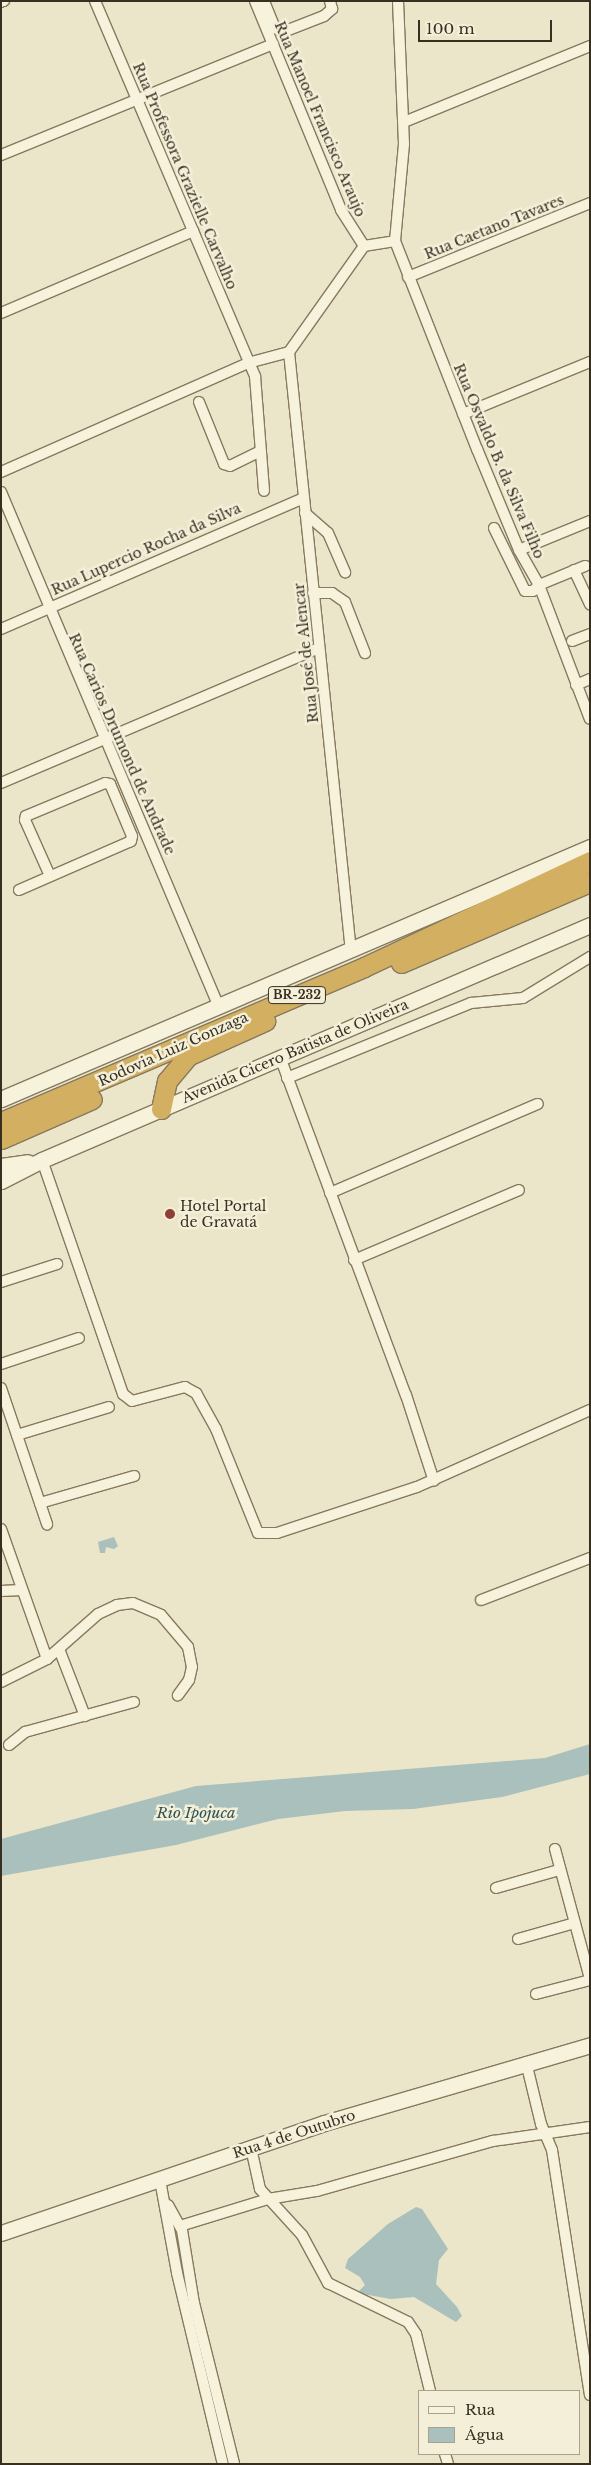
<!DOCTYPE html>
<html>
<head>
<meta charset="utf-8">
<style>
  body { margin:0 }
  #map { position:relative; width:591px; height:2465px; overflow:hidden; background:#ebe5c9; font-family:"Libre Baskerville",serif }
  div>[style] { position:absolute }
  .water>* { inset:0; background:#a9c0bc }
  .roads { filter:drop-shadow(1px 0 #86795f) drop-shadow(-1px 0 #86795f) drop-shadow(0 1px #86795f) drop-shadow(0 -1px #86795f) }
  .street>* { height:10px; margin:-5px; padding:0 5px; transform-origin:5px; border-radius:5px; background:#f7f2db }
  .secondary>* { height:15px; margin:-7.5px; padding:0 7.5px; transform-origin:7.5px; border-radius:7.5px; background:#f7f2db }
  .highway>* { height:19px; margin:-9.5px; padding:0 9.5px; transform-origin:9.5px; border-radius:9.5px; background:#d3af61 }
  .dots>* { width:14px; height:14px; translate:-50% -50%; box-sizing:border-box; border:2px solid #f3efd8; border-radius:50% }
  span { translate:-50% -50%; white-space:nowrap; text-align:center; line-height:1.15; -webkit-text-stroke:5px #f3efd8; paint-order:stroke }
  .shield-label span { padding:1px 4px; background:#f3efd8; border:1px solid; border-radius:4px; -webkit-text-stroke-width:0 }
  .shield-label { font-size:12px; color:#382f21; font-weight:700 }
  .street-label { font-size:14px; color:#382f21 }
  .poi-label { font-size:14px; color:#382f21 }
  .left { translate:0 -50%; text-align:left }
  .water-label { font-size:15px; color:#325456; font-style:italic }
  .frame { position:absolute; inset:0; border:2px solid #382f21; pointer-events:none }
  .legend { position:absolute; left:418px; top:2390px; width:162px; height:65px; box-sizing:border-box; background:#f3efd8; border:1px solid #a8a28f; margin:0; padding:6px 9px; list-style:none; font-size:15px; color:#382f21 }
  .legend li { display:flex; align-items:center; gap:10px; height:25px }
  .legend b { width:25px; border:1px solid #a8a28f }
  .scale { position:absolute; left:418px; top:20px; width:134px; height:22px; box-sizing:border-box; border:2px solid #382f21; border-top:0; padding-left:6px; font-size:15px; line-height:18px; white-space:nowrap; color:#382f21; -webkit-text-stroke:4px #f3efd8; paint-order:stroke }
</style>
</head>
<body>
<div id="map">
  <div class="water">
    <div style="clip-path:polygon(114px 1537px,118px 1546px,114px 1549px,106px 1547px,105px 1553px,100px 1553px,98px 1542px)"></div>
    <div style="clip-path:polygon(590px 1744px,590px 1774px,502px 1797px,413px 1809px,345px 1811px,278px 1819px,176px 1845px,1px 1876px,1px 1839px,196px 1786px,545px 1758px)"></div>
    <div style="clip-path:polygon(416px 2207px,422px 2209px,448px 2249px,439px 2260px,436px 2284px,457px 2307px,462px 2316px,456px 2322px,414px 2297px,391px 2299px,357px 2293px,365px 2285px,360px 2277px,345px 2268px,348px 2259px,388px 2224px)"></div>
  </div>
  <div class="roads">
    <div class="street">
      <div style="left:95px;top:1px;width:408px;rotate:66.9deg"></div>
      <div style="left:255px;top:376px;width:115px;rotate:85.5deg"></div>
      <div style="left:255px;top:1px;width:226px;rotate:67.6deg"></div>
      <div style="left:341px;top:210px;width:43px;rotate:57.4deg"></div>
      <div style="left:264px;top:1px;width:29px;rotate:68deg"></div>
      <div style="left:275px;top:28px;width:9px;rotate:27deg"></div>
      <div style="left:283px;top:32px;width:44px;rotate:-21.3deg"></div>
      <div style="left:324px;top:16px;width:11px;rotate:-41deg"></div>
      <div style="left:332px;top:9px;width:8px;rotate:-104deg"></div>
      <div style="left:398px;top:1px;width:143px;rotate:87.6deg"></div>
      <div style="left:404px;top:144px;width:97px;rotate:95.3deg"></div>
      <div style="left:395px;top:241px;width:224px;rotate:68.5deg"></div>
      <div style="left:477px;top:449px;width:109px;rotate:67.4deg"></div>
      <div style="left:519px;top:550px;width:40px;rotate:60.3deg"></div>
      <div style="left:539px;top:585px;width:143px;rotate:69.2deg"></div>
      <div style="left:1px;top:2px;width:3px;rotate:-18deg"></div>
      <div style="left:404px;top:122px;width:201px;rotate:-22.2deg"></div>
      <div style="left:1px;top:155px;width:294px;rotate:-22.2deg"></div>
      <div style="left:408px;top:277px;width:196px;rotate:-22.1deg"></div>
      <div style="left:1px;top:313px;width:209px;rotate:-23.1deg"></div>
      <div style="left:289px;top:352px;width:603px;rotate:84.1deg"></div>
      <div style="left:289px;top:352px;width:130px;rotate:-54.7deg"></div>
      <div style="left:364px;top:246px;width:31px;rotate:-9deg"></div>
      <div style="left:199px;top:402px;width:67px;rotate:68deg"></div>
      <div style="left:224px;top:464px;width:6px;rotate:18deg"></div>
      <div style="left:230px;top:466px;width:34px;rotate:-26deg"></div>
      <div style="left:463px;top:414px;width:137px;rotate:-22.3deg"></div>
      <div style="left:1px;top:472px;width:270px;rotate:-23.8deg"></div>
      <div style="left:248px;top:363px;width:42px;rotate:-15deg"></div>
      <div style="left:1px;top:492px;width:559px;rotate:67.06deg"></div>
      <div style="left:305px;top:513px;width:30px;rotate:41deg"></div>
      <div style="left:328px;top:533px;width:43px;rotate:66.4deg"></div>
      <div style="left:494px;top:528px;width:70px;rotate:63.8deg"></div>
      <div style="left:525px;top:591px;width:8px"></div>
      <div style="left:533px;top:591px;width:8px;rotate:-45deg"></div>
      <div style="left:539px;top:585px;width:50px;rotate:-22.4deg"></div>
      <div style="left:519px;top:550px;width:77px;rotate:-22.2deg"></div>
      <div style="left:574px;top:570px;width:38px;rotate:65deg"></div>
      <div style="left:313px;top:593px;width:19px"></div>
      <div style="left:332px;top:593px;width:16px;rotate:35deg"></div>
      <div style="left:345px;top:602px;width:55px;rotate:68.6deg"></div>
      <div style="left:1px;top:629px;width:329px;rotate:-23.4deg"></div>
      <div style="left:572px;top:641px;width:19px;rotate:-21deg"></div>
      <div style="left:576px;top:685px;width:15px;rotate:-23deg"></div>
      <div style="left:1px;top:783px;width:345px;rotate:-23deg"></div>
      <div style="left:19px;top:890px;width:120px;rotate:-23.6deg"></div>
      <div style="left:129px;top:842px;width:2px;rotate:-27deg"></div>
      <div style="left:131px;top:841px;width:5px;rotate:-79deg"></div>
      <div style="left:132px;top:836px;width:56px;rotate:-112.9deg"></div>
      <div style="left:110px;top:784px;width:5px;rotate:-169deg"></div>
      <div style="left:105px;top:783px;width:86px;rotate:157.3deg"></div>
      <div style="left:26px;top:816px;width:4px;rotate:104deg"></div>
      <div style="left:25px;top:820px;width:61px;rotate:65.9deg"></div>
      <div style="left:280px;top:1057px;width:361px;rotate:69.6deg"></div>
      <div style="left:406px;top:1395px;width:90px;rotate:72deg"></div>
      <div style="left:287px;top:1078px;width:199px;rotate:-22.2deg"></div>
      <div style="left:471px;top:1003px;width:52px;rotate:-5.5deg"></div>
      <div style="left:523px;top:998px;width:79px;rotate:-31.5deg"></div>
      <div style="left:42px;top:1160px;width:248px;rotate:70.9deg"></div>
      <div style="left:123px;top:1394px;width:11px;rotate:38deg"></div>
      <div style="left:132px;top:1401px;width:55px;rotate:-14.8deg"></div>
      <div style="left:185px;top:1387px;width:13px;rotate:29deg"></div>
      <div style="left:196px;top:1393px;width:41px;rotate:60.9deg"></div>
      <div style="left:216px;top:1429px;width:112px;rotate:68deg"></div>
      <div style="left:258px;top:1533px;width:19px"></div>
      <div style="left:277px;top:1533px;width:147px;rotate:-18.2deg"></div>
      <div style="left:417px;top:1487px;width:189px;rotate:-24deg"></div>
      <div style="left:330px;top:1193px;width:226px;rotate:-23.2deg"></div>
      <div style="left:354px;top:1260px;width:179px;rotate:-23deg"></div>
      <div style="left:1px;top:1282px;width:59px;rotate:-17.8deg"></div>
      <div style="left:1px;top:1364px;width:82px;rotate:-18.4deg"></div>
      <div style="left:1px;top:1388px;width:144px;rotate:71.3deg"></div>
      <div style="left:17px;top:1435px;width:96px;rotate:-16.9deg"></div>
      <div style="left:40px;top:1503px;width:98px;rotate:-16deg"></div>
      <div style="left:1px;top:1529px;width:138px;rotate:70.5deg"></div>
      <div style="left:47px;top:1659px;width:51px;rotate:153.4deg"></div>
      <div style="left:1px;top:1591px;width:21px;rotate:-3deg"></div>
      <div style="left:481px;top:1600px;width:117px;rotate:-21.1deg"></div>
      <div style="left:59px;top:1649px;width:72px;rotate:68.8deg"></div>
      <div style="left:47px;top:1659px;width:68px;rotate:-41.4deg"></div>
      <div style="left:98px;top:1614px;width:21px;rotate:-25deg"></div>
      <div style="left:117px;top:1605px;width:16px;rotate:-7deg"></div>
      <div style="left:133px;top:1603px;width:30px;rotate:23deg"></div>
      <div style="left:161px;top:1615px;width:42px;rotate:49.8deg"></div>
      <div style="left:188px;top:1647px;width:20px;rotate:79deg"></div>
      <div style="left:192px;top:1667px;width:13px;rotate:103deg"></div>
      <div style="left:189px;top:1680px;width:19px;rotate:126deg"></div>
      <div style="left:9px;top:1745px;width:21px;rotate:-39deg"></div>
      <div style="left:25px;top:1732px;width:113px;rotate:-15.4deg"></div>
      <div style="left:555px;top:1849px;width:135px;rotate:74.9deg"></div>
      <div style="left:496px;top:1888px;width:66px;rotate:-15.9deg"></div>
      <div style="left:518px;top:1939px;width:59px;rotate:-15.7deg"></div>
      <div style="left:536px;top:1994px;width:56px;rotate:-14.5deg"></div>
      <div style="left:526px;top:2062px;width:64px;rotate:76.4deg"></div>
      <div style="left:541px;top:2124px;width:28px;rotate:67deg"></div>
      <div style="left:552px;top:2150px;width:248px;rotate:81.2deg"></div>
      <div style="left:251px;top:2148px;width:42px;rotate:77.6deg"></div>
      <div style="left:260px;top:2189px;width:62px;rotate:47.6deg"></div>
      <div style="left:302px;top:2235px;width:55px;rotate:61.6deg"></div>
      <div style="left:328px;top:2283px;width:89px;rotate:26deg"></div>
      <div style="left:408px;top:2322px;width:14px;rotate:56deg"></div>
      <div style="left:416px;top:2334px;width:59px;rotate:76.2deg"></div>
      <div style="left:160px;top:2180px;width:95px;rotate:79.6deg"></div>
      <div style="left:177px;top:2273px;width:196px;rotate:76.5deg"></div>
      <div style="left:168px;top:2205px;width:29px;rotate:61deg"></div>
      <div style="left:182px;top:2230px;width:74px;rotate:80.7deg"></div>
      <div style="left:194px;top:2303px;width:166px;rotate:76deg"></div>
      <div style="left:180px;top:2226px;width:92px;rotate:-17.1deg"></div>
      <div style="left:268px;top:2199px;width:50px;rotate:-9.3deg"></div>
      <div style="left:317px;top:2191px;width:183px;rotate:-15.9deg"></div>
      <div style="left:493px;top:2141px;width:98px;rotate:-8.2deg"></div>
      <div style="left:445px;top:2454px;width:10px;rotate:73deg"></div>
    </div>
    <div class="secondary">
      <div style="left:1px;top:1099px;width:641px;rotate:-23.16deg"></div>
      <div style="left:1px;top:1166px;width:27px;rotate:-8deg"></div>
      <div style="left:1px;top:1181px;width:46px;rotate:-27.1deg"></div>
      <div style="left:42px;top:1160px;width:596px;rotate:-23.21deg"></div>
      <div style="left:1px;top:2233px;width:341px;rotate:-18.8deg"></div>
      <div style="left:324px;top:2123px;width:277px;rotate:-16.3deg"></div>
    </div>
    <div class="highway">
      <div style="left:401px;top:963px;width:206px;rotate:-23.2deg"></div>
      <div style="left:185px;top:1057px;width:88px;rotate:-24.2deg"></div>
      <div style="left:161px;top:1109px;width:29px;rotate:-78deg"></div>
      <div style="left:167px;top:1081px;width:33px;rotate:-50deg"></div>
      <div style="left:1px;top:1122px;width:395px;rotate:-23.1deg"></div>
      <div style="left:364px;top:967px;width:250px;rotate:-25.1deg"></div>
      <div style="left:1px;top:1139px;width:99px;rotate:-23.7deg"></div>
    </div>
  </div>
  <div class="dots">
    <div style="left:170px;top:1214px;background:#913e33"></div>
  </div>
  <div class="shield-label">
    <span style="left:297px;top:995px">BR-232</span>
  </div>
  <div class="street-label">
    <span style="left:320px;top:119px;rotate:67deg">Rua Manoel Francisco Araujo</span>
    <span style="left:185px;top:176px;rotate:67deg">Rua Professora Grazielle Carvalho</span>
    <span style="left:494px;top:227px;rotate:-22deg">Rua Caetano Tavares</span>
    <span style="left:499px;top:461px;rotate:67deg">Rua Osvaldo B. da Silva Filho</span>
    <span style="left:146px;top:549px;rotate:-24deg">Rua Lupercio Rocha da Silva</span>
    <span style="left:306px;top:653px;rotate:-96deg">Rua José de Alencar</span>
    <span style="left:122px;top:744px;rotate:66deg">Rua Carios Drumond de Andrade</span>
    <span style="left:173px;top:1049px;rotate:-24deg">Rodovia Luiz Gonzaga</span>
    <span style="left:295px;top:1051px;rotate:-23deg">Avenida Cicero Batista de Oliveira</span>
    <span style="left:294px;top:2134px;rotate:-18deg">Rua 4 de Outubro</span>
  </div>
  <div class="poi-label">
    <span class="left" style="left:180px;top:1214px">Hotel Portal<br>de Gravatá</span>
  </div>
  <div class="water-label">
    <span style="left:196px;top:1813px">Rio Ipojuca</span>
  </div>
  <div class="frame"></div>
  <ul class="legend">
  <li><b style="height:6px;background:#f7f2db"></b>Rua</li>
  <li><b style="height:14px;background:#a9c0bc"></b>Água</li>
  </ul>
  <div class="scale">100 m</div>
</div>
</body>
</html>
